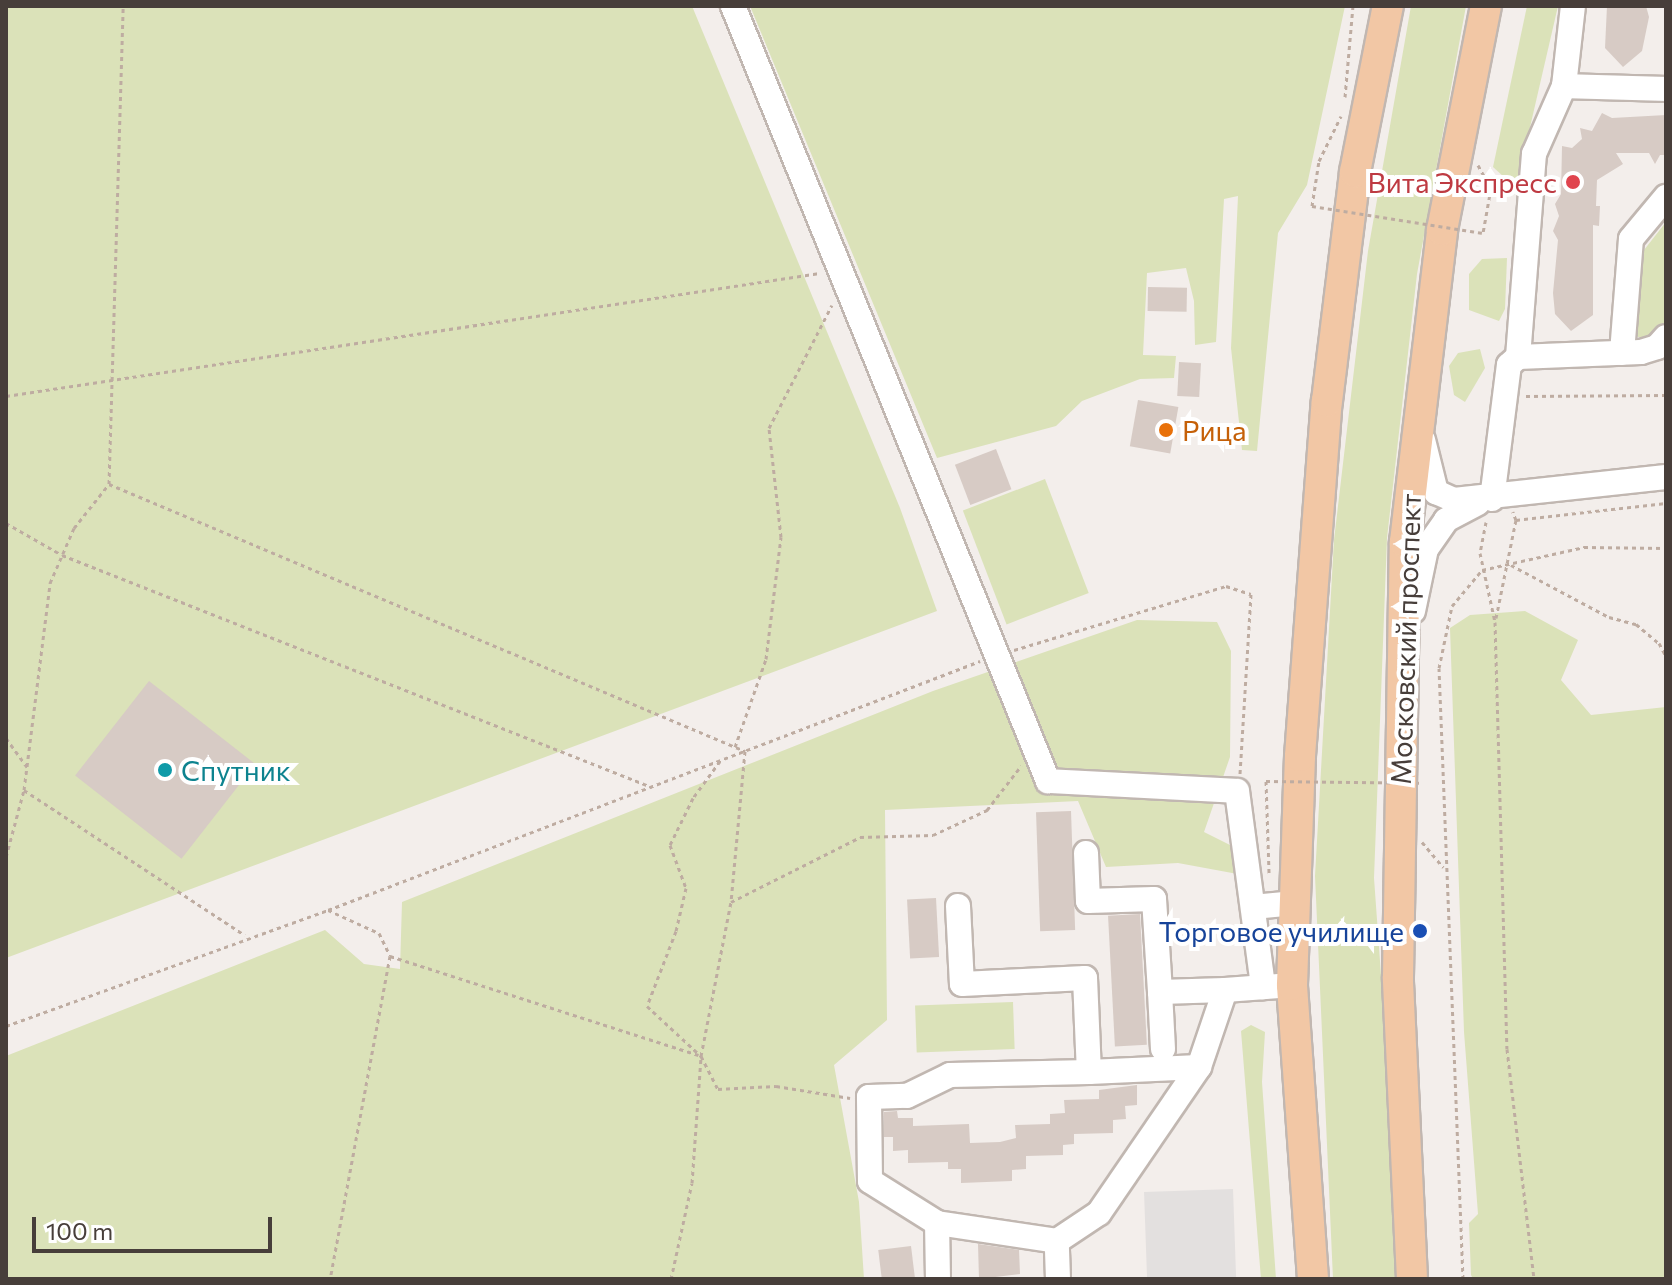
<!DOCTYPE html>
<html>
<head>
<meta charset="utf-8">
<style>
  body { margin:0 }
  #map { position:relative; width:1672px; height:1285px; overflow:hidden; background:#f3eeeb; font-family:Commissioner,sans-serif }
  div>[style] { position:absolute }
  .green>* { inset:0; background:#dbe2b9; transform-origin:0 0 }
  .parking>* { inset:0; background:#e3e0df; transform-origin:0 0 }
  .building>* { inset:0; background:#d7cbc5; transform-origin:0 0 }
  .path>* { height:3px; margin-top:-1.5px; transform-origin:0; background:repeating-linear-gradient(90deg,#beaca1 0 4px,transparent 0 8px) }
  .roads { filter:drop-shadow(2px 0 #c1b7b1) drop-shadow(-2px 0 #c1b7b1) drop-shadow(0 2px #c1b7b1) drop-shadow(0 -2px #c1b7b1) }
  .minor>* { height:24px; margin:-12px; padding:0 12px; transform-origin:12px; border-radius:12px; background:#fff }
  .major>* { height:30px; margin:-15px; padding:0 15px; transform-origin:15px; border-radius:15px; background:#f2c7a5 }
  .path-bridge>* { height:3px; margin-top:-1.5px; transform-origin:0; background:repeating-linear-gradient(90deg,#beaca1 0 4px,transparent 0 8px) }
  .dots>* { width:22px; height:22px; translate:-50% -50%; box-sizing:border-box; border:4px solid #fff; border-radius:50% }
  span { translate:-50% -50%; white-space:nowrap; text-align:center; line-height:1.15; -webkit-text-stroke:8px #fff; paint-order:stroke }
  .health-label { font-size:28px; color:#be3a42 }
  .right { translate:-100% -50%; text-align:right }
  .food-label { font-size:28px; color:#c56008 }
  .left { translate:0 -50%; text-align:left }
  .street-label { font-size:28px; color:#473e3a }
  .culture-label { font-size:28px; color:#0d838f }
  .transit-label { font-size:28px; color:#164399 }
  .frame { position:absolute; inset:0; border:8px solid #473e3a; pointer-events:none }
  .scale { position:absolute; left:32px; top:1217px; width:240px; height:36px; box-sizing:border-box; border:4px solid #473e3a; border-top:0; padding-left:10px; font-size:24px; line-height:28px; white-space:nowrap; color:#473e3a; -webkit-text-stroke:6px #fff; paint-order:stroke }
</style>
</head>
<body>
<div id="map">
  <div class="green">
    <div style="clip-path:polygon(6px 6px,692px 6px,900px 508px,937px 611px,6px 958px)"></div>
    <div style="clip-path:polygon(750px 6px,1345px 6px,1307px 185px,1278px 233px,1257px 451px,1242px 450px,1231px 348px,1238px 196px,1224px 199px,1216px 342px,1195px 345px,1194px 301px,1186px 268px,1147px 273px,1143px 355px,1176px 356px,1174px 378px,1140px 379px,1082px 401px,1056px 426px,937px 458px)"></div>
    <div style="clip-path:polygon(1411px 6px,1466px 6px,1417px 274px,1387px 538px,1374px 878px,1403px 1279px,1333px 1279px,1315px 876px,1334px 540px,1368px 251px)"></div>
    <div style="clip-path:polygon(1527px 6px,1558px 6px,1516px 188px,1493px 167px)"></div>
    <div style="clip-path:polygon(1666px 222px,1666px 321px,1653px 337px,1638px 337px,1630px 327px,1633px 264px)"></div>
    <div style="clip-path:polygon(1507px 258px,1505px 309px,1499px 321px,1469px 310px,1469px 274px,1482px 259px)"></div>
    <div style="clip-path:polygon(1480px 349px,1485px 368px,1465px 402px,1454px 395px,1449px 366px,1458px 353px)"></div>
    <div style="left:1045px;top:479px;width:122px;height:88px;rotate:69deg"></div>
    <div style="clip-path:polygon(1525px 611px,1578px 640px,1561px 680px,1591px 715px,1666px 707px,1666px 1279px,1473px 1279px,1471px 1275px,1469px 1223px,1478px 1214px,1464px 1032px,1450px 628px,1470px 615px)"></div>
    <div style="clip-path:polygon(1137px 620px,1217px 622px,1231px 651px,1230px 757px,1204px 832px,1238px 849px,1243px 875px,1178px 863px,1106px 867px,1078px 801px,885px 810px,887px 1020px,834px 1065px,859px 1202px,864px 1279px,6px 1279px,6px 1056px,325px 930px,364px 964px,400px 969px,402px 902px,933px 691px)"></div>
    <div style="left:1013px;top:1002px;width:47px;height:98px;rotate:88deg"></div>
    <div style="clip-path:polygon(1251px 1025px,1265px 1032px,1262px 1082px,1276px 1279px,1261px 1279px,1241px 1031px)"></div>
  </div>
  <div class="parking">
    <div style="left:1233px;top:1189px;width:90px;height:89px;rotate:88deg"></div>
  </div>
  <div class="building">
    <div style="clip-path:polygon(1607px 6px,1646px 6px,1649px 17px,1642px 51px,1623px 67px,1605px 48px)"></div>
    <div style="clip-path:polygon(1602px 113px,1612px 118px,1666px 115px,1666px 155px,1660px 155px,1655px 164px,1649px 153px,1616px 153px,1623px 164px,1597px 180px,1596px 206px,1600px 206px,1599px 226px,1593px 225px,1593px 315px,1571px 331px,1555px 314px,1553px 293px,1558px 240px,1553px 231px,1559px 216px,1555px 204px,1561px 194px,1562px 146px,1572px 148px,1582px 139px,1580px 128px,1592px 131px)"></div>
    <div style="left:1148px;top:287px;width:39px;height:24px;rotate:1deg"></div>
    <div style="left:1179px;top:362px;width:22px;height:34px;rotate:3deg"></div>
    <div style="left:1138px;top:400px;width:41px;height:47px;rotate:10deg"></div>
    <div style="left:996px;top:449px;width:43px;height:44px;rotate:69deg"></div>
    <div style="left:149px;top:681px;width:135px;height:120px;rotate:38deg"></div>
    <div style="left:1071px;top:811px;width:119px;height:35px;rotate:88deg"></div>
    <div style="left:936px;top:898px;width:59px;height:29px;rotate:87deg"></div>
    <div style="left:1140px;top:914px;width:131px;height:32px;rotate:87deg"></div>
    <div style="clip-path:polygon(1137px 1085px,1137px 1105px,1125px 1106px,1126px 1119px,1113px 1120px,1113px 1133px,1074px 1134px,1074px 1144px,1063px 1145px,1063px 1155px,1026px 1156px,1026px 1169px,1012px 1170px,1012px 1181px,961px 1183px,961px 1169px,948px 1169px,948px 1162px,908px 1163px,908px 1150px,893px 1151px,893px 1137px,884px 1137px,884px 1112px,897px 1111px,898px 1118px,913px 1118px,913px 1126px,969px 1124px,970px 1143px,1000px 1142px,1016px 1138px,1015px 1125px,1050px 1124px,1050px 1114px,1065px 1113px,1064px 1100px,1099px 1099px,1099px 1090px)"></div>
    <div style="clip-path:polygon(978px 1244px,1019px 1250px,1020px 1274px,979px 1279px)"></div>
    <div style="left:911px;top:1246px;width:33px;height:33px;rotate:83deg"></div>
  </div>
  <div class="path">
    <div style="left:1345px;top:97px;width:91px;rotate:-85deg"></div>
    <div style="left:1478px;top:165px;width:26px;rotate:61deg"></div>
    <div style="left:1491px;top:188px;width:46px;rotate:100.1deg"></div>
    <div style="left:1312px;top:206px;width:46px;rotate:-81.2deg"></div>
    <div style="left:1319px;top:161px;width:50px;rotate:-63.9deg"></div>
    <div style="left:6px;top:396px;width:823px;rotate:-8.59deg"></div>
    <div style="left:1526px;top:396px;width:140px;rotate:-0.4deg"></div>
    <div style="left:109px;top:484px;width:690px;rotate:22.77deg"></div>
    <div style="left:745px;top:751px;width:152px;rotate:95.3deg"></div>
    <div style="left:1516px;top:520px;width:151px;rotate:-6.5deg"></div>
    <div style="left:1486px;top:522px;width:32px;rotate:101deg"></div>
    <div style="left:1480px;top:553px;width:71px;rotate:77.7deg"></div>
    <div style="left:1495px;top:622px;width:427px;rotate:88.4deg"></div>
    <div style="left:1507px;top:1049px;width:232px;rotate:83.3deg"></div>
    <div style="left:6px;top:523px;width:64px;rotate:29.7deg"></div>
    <div style="left:62px;top:555px;width:634px;rotate:21.47deg"></div>
    <div style="left:1511px;top:565px;width:111px;rotate:28deg"></div>
    <div style="left:1609px;top:617px;width:28px;rotate:15deg"></div>
    <div style="left:1636px;top:624px;width:30px;rotate:40deg"></div>
    <div style="left:1659px;top:643px;width:15px;rotate:62deg"></div>
    <div style="left:1496px;top:618px;width:100px;rotate:-78.5deg"></div>
    <div style="left:1516px;top:520px;width:9px;rotate:-111deg"></div>
    <div style="left:1014px;top:650px;width:221px;rotate:-16.8deg"></div>
    <div style="left:1226px;top:586px;width:26px;rotate:18deg"></div>
    <div style="left:1251px;top:594px;width:180px;rotate:93.5deg"></div>
    <div style="left:6px;top:738px;width:36px;rotate:54deg"></div>
    <div style="left:735px;top:747px;width:93px;rotate:-70.6deg"></div>
    <div style="left:766px;top:659px;width:123px;rotate:-83deg"></div>
    <div style="left:781px;top:537px;width:110px;rotate:-96.3deg"></div>
    <div style="left:769px;top:428px;width:138px;rotate:-62.9deg"></div>
    <div style="left:720px;top:761px;width:46px;rotate:126.1deg"></div>
    <div style="left:693px;top:798px;width:52px;rotate:116.1deg"></div>
    <div style="left:670px;top:845px;width:46px;rotate:69.6deg"></div>
    <div style="left:686px;top:888px;width:44px;rotate:103.1deg"></div>
    <div style="left:676px;top:931px;width:80px;rotate:111.1deg"></div>
    <div style="left:647px;top:1006px;width:74px;rotate:42.8deg"></div>
    <div style="left:701px;top:1056px;width:37px;rotate:63deg"></div>
    <div style="left:718px;top:1089px;width:58px;rotate:-3deg"></div>
    <div style="left:776px;top:1086px;width:75px;rotate:9.2deg"></div>
    <div style="left:1266px;top:781px;width:92px;rotate:88.1deg"></div>
    <div style="left:24px;top:790px;width:264px;rotate:33.3deg"></div>
    <div style="left:1422px;top:842px;width:33px;rotate:50deg"></div>
    <div style="left:6px;top:857px;width:69px;rotate:-75deg"></div>
    <div style="left:24px;top:790px;width:209px;rotate:-82.8deg"></div>
    <div style="left:50px;top:583px;width:60px;rotate:-66.4deg"></div>
    <div style="left:74px;top:528px;width:56px;rotate:-51.5deg"></div>
    <div style="left:109px;top:484px;width:478px;rotate:-88.3deg"></div>
    <div style="left:328px;top:910px;width:56px;rotate:24.3deg"></div>
    <div style="left:379px;top:933px;width:25px;rotate:64deg"></div>
    <div style="left:390px;top:956px;width:329px;rotate:100.5deg"></div>
    <div style="left:390px;top:956px;width:324px;rotate:17.8deg"></div>
    <div style="left:6px;top:1026px;width:342px;rotate:-19.8deg"></div>
    <div style="left:328px;top:910px;width:698px;rotate:-20.9deg"></div>
    <div style="left:671px;top:1279px;width:98px;rotate:-77.7deg"></div>
    <div style="left:692px;top:1183px;width:127px;rotate:-85.9deg"></div>
    <div style="left:701px;top:1056px;width:157px;rotate:-79deg"></div>
    <div style="left:731px;top:902px;width:144px;rotate:-26.7deg"></div>
    <div style="left:860px;top:837px;width:73px;rotate:-1.6deg"></div>
    <div style="left:933px;top:835px;width:60px;rotate:-24.8deg"></div>
    <div style="left:987px;top:810px;width:56px;rotate:-52.3deg"></div>
    <div style="left:1463px;top:1279px;width:611px;rotate:-92.25deg"></div>
    <div style="left:1439px;top:668px;width:63px;rotate:-78.2deg"></div>
    <div style="left:1452px;top:606px;width:47px;rotate:-50.2deg"></div>
    <div style="left:1482px;top:570px;width:105px;rotate:-12.7deg"></div>
    <div style="left:1584px;top:547px;width:82px;rotate:0.7deg"></div>
  </div>
  <div class="roads">
    <div class="minor">
      <div style="left:733px;top:6px;width:837px;rotate:67.88deg"></div>
      <div style="left:1048px;top:781px;width:189px;rotate:3deg"></div>
      <div style="left:1237px;top:791px;width:198px;rotate:82.4deg"></div>
      <div style="left:1564px;top:86px;width:102px;rotate:1.7deg"></div>
      <div style="left:1622px;top:353px;width:114px;rotate:-85.5deg"></div>
      <div style="left:1631px;top:239px;width:55px;rotate:-50.2deg"></div>
      <div style="left:1518px;top:357px;width:204px;rotate:-85.5deg"></div>
      <div style="left:1534px;top:154px;width:74px;rotate:-66.2deg"></div>
      <div style="left:1564px;top:86px;width:81px;rotate:-83.6deg"></div>
      <div style="left:1423px;top:440px;width:54px;rotate:76deg"></div>
      <div style="left:1436px;top:492px;width:20px;rotate:24deg"></div>
      <div style="left:1454px;top:500px;width:213px;rotate:-6.2deg"></div>
      <div style="left:1492px;top:499px;width:135px;rotate:-82.8deg"></div>
      <div style="left:1509px;top:365px;width:12px;rotate:-42deg"></div>
      <div style="left:1518px;top:357px;width:123px;rotate:-2.3deg"></div>
      <div style="left:1641px;top:352px;width:17px;rotate:-17deg"></div>
      <div style="left:1657px;top:347px;width:13px;rotate:-48deg"></div>
      <div style="left:1413px;top:611px;width:63px;rotate:-78.2deg"></div>
      <div style="left:1426px;top:549px;width:35px;rotate:-55deg"></div>
      <div style="left:1446px;top:520px;width:36px;rotate:-28deg"></div>
      <div style="left:1086px;top:853px;width:48px;rotate:87.6deg"></div>
      <div style="left:1088px;top:901px;width:66px;rotate:-1.7deg"></div>
      <div style="left:1154px;top:899px;width:93px;rotate:86.3deg"></div>
      <div style="left:1160px;top:992px;width:65px;rotate:-1.8deg"></div>
      <div style="left:958px;top:906px;width:78px;rotate:87.1deg"></div>
      <div style="left:962px;top:984px;width:123px;rotate:-2.8deg"></div>
      <div style="left:1085px;top:978px;width:94px;rotate:87.6deg"></div>
      <div style="left:1089px;top:1072px;width:110px;rotate:-2.6deg"></div>
      <div style="left:1253px;top:907px;width:42px;rotate:-5.4deg"></div>
      <div style="left:1160px;top:992px;width:57px;rotate:87deg"></div>
      <div style="left:937px;top:1223px;width:121px;rotate:8.5deg"></div>
      <div style="left:938px;top:1279px;width:56px;rotate:-91deg"></div>
      <div style="left:937px;top:1223px;width:79px;rotate:-147.9deg"></div>
      <div style="left:870px;top:1181px;width:84px;rotate:-90.7deg"></div>
      <div style="left:869px;top:1097px;width:38px;rotate:-2deg"></div>
      <div style="left:907px;top:1096px;width:48px;rotate:-26deg"></div>
      <div style="left:950px;top:1075px;width:139px;rotate:-1.2deg"></div>
      <div style="left:1058px;top:1279px;width:38px;rotate:-92deg"></div>
      <div style="left:1057px;top:1241px;width:50px;rotate:-33.7deg"></div>
      <div style="left:1099px;top:1213px;width:177px;rotate:-55.6deg"></div>
      <div style="left:1199px;top:1067px;width:81px;rotate:-71.3deg"></div>
      <div style="left:1225px;top:990px;width:54px;rotate:-4.2deg"></div>
    </div>
    <div class="major">
      <div style="left:1313px;top:1279px;width:295px;rotate:-94.1deg"></div>
      <div style="left:1292px;top:985px;width:229px;rotate:-88deg"></div>
      <div style="left:1300px;top:756px;width:356px;rotate:-85.7deg"></div>
      <div style="left:1327px;top:401px;width:231px;rotate:-83deg"></div>
      <div style="left:1355px;top:172px;width:169px;rotate:-78.8deg"></div>
      <div style="left:1412px;top:1279px;width:302px;rotate:-92.7deg"></div>
      <div style="left:1398px;top:977px;width:435px;rotate:-89.1deg"></div>
      <div style="left:1405px;top:542px;width:314px;rotate:-83.2deg"></div>
      <div style="left:1442px;top:230px;width:228px;rotate:-78.9deg"></div>
    </div>
  </div>
  <div class="path-bridge">
    <div style="left:1312px;top:206px;width:173px;rotate:9deg"></div>
    <div style="left:1266px;top:781px;width:153px;rotate:0.7deg"></div>
  </div>
  <div class="dots">
    <div style="left:1573px;top:182px;background:#e0444e"></div>
    <div style="left:1166px;top:430px;background:#e8710a"></div>
    <div style="left:165px;top:770px;background:#0f9aa8"></div>
    <div style="left:1420px;top:931px;background:#1a4fb4"></div>
  </div>
  <div class="health-label">
    <span class="right" style="left:1557px;top:182px">Вита Экспресс</span>
  </div>
  <div class="food-label">
    <span class="left" style="left:1182px;top:430px">Рица</span>
  </div>
  <div class="street-label">
    <span style="left:1405px;top:639px;rotate:-88deg">Московский проспект</span>
  </div>
  <div class="culture-label">
    <span class="left" style="left:181px;top:770px">Спутник</span>
  </div>
  <div class="transit-label">
    <span class="right" style="left:1404px;top:931px">Торговое училище</span>
  </div>
  <div class="frame"></div>
  <div class="scale">100 m</div>
</div>
</body>
</html>
